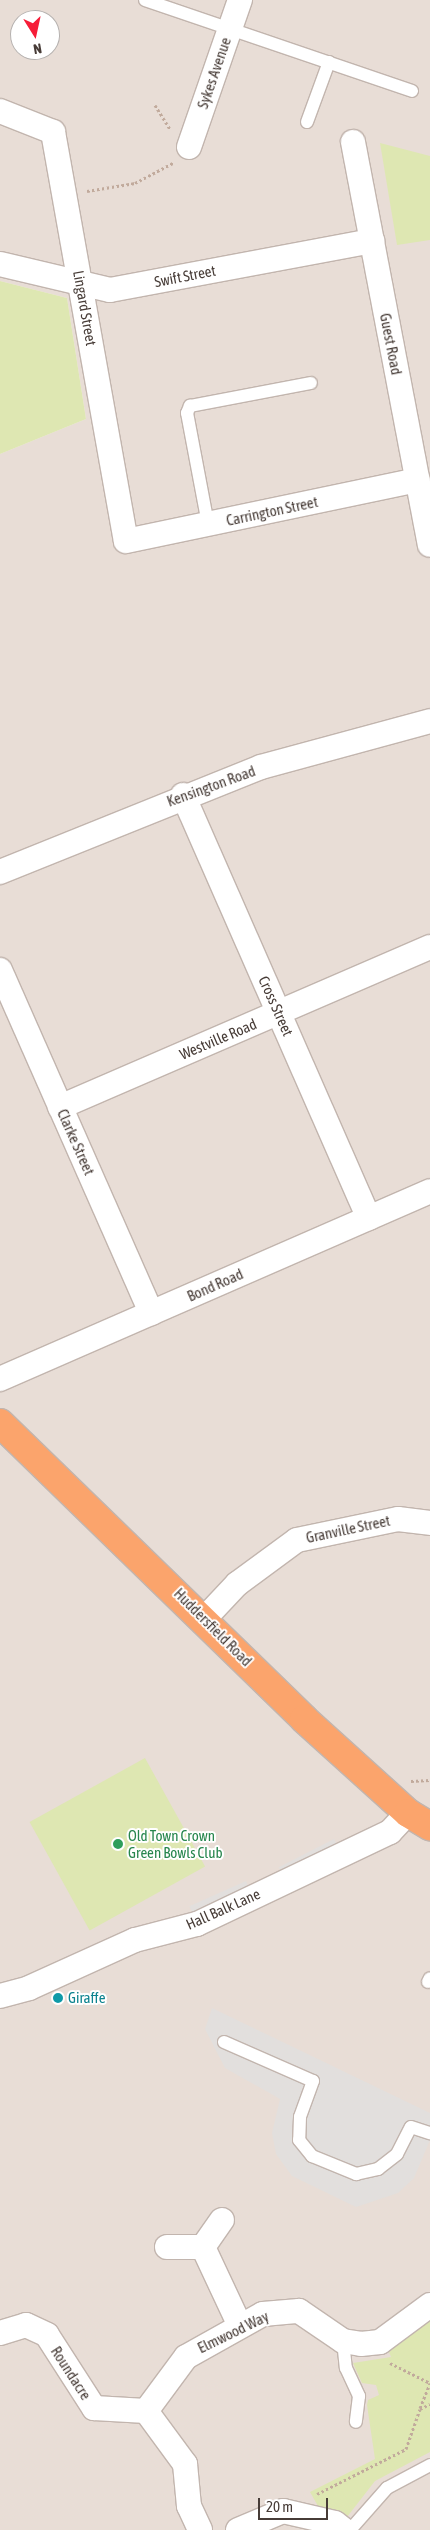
<!DOCTYPE html>
<html>
<head>
<meta charset="utf-8">
<style>
  body { margin:0 }
  #map { position:relative; width:430px; height:2530px; overflow:hidden; background:#f4ede8; font-family:"Asap Condensed",sans-serif }
  div>[style] { position:absolute }
  .residential>* { inset:0; background:#e8ddd6 }
  .green>* { inset:0; background:#dee7b2; transform-origin:0 0 }
  .parking>* { inset:0; background:#e2dfdd; transform-origin:0 0 }
  .path>* { height:3px; margin-top:-1.5px; transform-origin:0; background:repeating-linear-gradient(90deg,#c1aa9c 0 2.5px,transparent 0 5px) }
  .roads { filter:drop-shadow(1px 0 #c2b5ae) drop-shadow(-1px 0 #c2b5ae) drop-shadow(0 1px #c2b5ae) drop-shadow(0 -1px #c2b5ae) }
  .lane>* { height:12px; margin:-6px; padding:0 6px; transform-origin:6px; border-radius:6px; background:#fff }
  .street>* { height:24px; margin:-12px; padding:0 12px; transform-origin:12px; border-radius:12px; background:#fff }
  .highway>* { height:28px; margin:-14px; padding:0 14px; transform-origin:14px; border-radius:14px; background:#fba46c }
  .dots>* { width:14px; height:14px; translate:-50% -50%; box-sizing:border-box; border:2px solid #fff; border-radius:50% }
  span { translate:-50% -50%; white-space:nowrap; text-align:center; line-height:1.15; -webkit-text-stroke:4px #fff; paint-order:stroke }
  .street-label { font-size:15px; color:#473c37 }
  .leisure-label { font-size:15px; color:#27864d }
  .left { translate:0 -50%; text-align:left }
  .culture-label { font-size:15px; color:#0d838f }
  .north { position:absolute; left:10px; top:10px; width:50px; height:50px; box-sizing:border-box; background:#fff; border:1px solid #b5b1af; border-radius:50%; rotate:170deg; font-size:14px; font-weight:700; line-height:20px; text-align:center; color:#473c37 }
  .north::after { content:''; display:block; margin:auto; width:18px; height:22px; background:#f61d38; clip-path:polygon(50% 0,100% 100%,50% 72%,0 100%) }
  .scale { position:absolute; left:258px; top:2498px; width:70px; height:22px; box-sizing:border-box; border:2px solid #473c37; border-top:0; padding-left:6px; font-size:15px; line-height:18px; white-space:nowrap; color:#473c37; -webkit-text-stroke:4px #fff; paint-order:stroke }
</style>
</head>
<body>
<div id="map">
  <div class="residential">
    <div style="clip-path:polygon(evenodd,0 0,430px 0,430px 2530px,0 2530px,0 454px,86px 419px,67px 298px,0 281px,0 0,20px 20px,50px 20px,50px 50px,20px 50px,20px 20px)"></div>
  </div>
  <div class="green">
    <div style="clip-path:polygon(380px 143px,430px 156px,430px 240px,397px 245px)"></div>
    <div style="clip-path:polygon(0 281px,67px 298px,86px 419px,0 454px)"></div>
    <div style="left:145px;top:1758px;width:124px;height:132px;rotate:61deg"></div>
    <div style="clip-path:polygon(430px 2317px,430px 2452px,375px 2481px,347px 2517px,322px 2513px,310px 2492px,375px 2459px,367px 2405px,368px 2400px,379px 2395px,376px 2385px,362px 2383px,353px 2363px,391px 2357px,389px 2352px)"></div>
  </div>
  <div class="parking">
    <div style="left:334px;top:1839px;width:18px;height:62px;rotate:63deg"></div>
    <div style="left:246px;top:1881px;width:17px;height:62px;rotate:66deg"></div>
    <div style="clip-path:polygon(212px 2008px,430px 2113px,430px 2140px,414px 2178px,398px 2193px,356px 2207px,292px 2176px,276px 2154px,272px 2133px,280px 2099px,225px 2068px,205px 2029px)"></div>
  </div>
  <div class="path">
    <div style="left:155px;top:105px;width:28px;rotate:58deg"></div>
    <div style="left:87px;top:191px;width:49px;rotate:-9.5deg"></div>
    <div style="left:135px;top:183px;width:43px;rotate:-27.8deg"></div>
    <div style="left:411px;top:1781px;width:19px;rotate:-3deg"></div>
    <div style="left:390px;top:2363px;width:45px;rotate:26.6deg"></div>
    <div style="left:420px;top:2408px;width:27px;rotate:-68deg"></div>
    <div style="left:317px;top:2494px;width:100px;rotate:-26.8deg"></div>
    <div style="left:406px;top:2449px;width:42px;rotate:-70.7deg"></div>
    <div style="left:420px;top:2409px;width:11px;rotate:-27deg"></div>
  </div>
  <div class="roads">
    <div class="lane">
      <div style="left:145px;top:0;width:282px;rotate:18.8deg"></div>
      <div style="left:307px;top:122px;width:64px;rotate:-69.9deg"></div>
      <div style="left:208px;top:524px;width:113px;rotate:-100.7deg"></div>
      <div style="left:187px;top:413px;width:8px;rotate:-67deg"></div>
      <div style="left:190px;top:406px;width:123px;rotate:-10.8deg"></div>
      <div style="left:428px;top:1982px;width:4px;rotate:-63deg"></div>
      <div style="left:224px;top:2042px;width:97px;rotate:23.7deg"></div>
      <div style="left:313px;top:2081px;width:38px;rotate:110deg"></div>
      <div style="left:300px;top:2117px;width:23px;rotate:92deg"></div>
      <div style="left:299px;top:2140px;width:21px;rotate:51deg"></div>
      <div style="left:312px;top:2156px;width:48px;rotate:22.2deg"></div>
      <div style="left:356px;top:2174px;width:23px;rotate:-13deg"></div>
      <div style="left:378px;top:2169px;width:24px;rotate:-38deg"></div>
      <div style="left:397px;top:2154px;width:30px;rotate:-63deg"></div>
      <div style="left:411px;top:2127px;width:20px;rotate:18deg"></div>
      <div style="left:343px;top:2341px;width:27px;rotate:84deg"></div>
      <div style="left:346px;top:2368px;width:31px;rotate:65deg"></div>
      <div style="left:359px;top:2396px;width:26px;rotate:97deg"></div>
      <div style="left:350px;top:2530px;width:56px;rotate:-48.6deg"></div>
      <div style="left:387px;top:2488px;width:49px;rotate:-28.1deg"></div>
    </div>
    <div class="street">
      <div style="left:0;top:111px;width:57px;rotate:21.6deg"></div>
      <div style="left:53px;top:132px;width:415px;rotate:79.9deg"></div>
      <div style="left:126px;top:541px;width:298px;rotate:-11.8deg"></div>
      <div style="left:353px;top:142px;width:410px;rotate:79.2deg"></div>
      <div style="left:189px;top:147px;width:156px;rotate:-70.9deg"></div>
      <div style="left:0;top:264px;width:113px;rotate:13.3deg"></div>
      <div style="left:110px;top:290px;width:267px;rotate:-10.6deg"></div>
      <div style="left:183px;top:795px;width:462px;rotate:66.3deg"></div>
      <div style="left:0;top:872px;width:281px;rotate:-21.9deg"></div>
      <div style="left:261px;top:767px;width:175px;rotate:-15.2deg"></div>
      <div style="left:0;top:970px;width:375px;rotate:66.2deg"></div>
      <div style="left:60px;top:1107px;width:403px;rotate:-23.4deg"></div>
      <div style="left:0;top:1379px;width:469px;rotate:-23.6deg"></div>
      <div style="left:205px;top:1618px;width:47px;rotate:-46.7deg"></div>
      <div style="left:237px;top:1584px;width:74px;rotate:-36.3deg"></div>
      <div style="left:297px;top:1540px;width:103px;rotate:-11.7deg"></div>
      <div style="left:398px;top:1519px;width:32px;rotate:7deg"></div>
      <div style="left:0;top:1996px;width:30px;rotate:-15deg"></div>
      <div style="left:29px;top:1988px;width:116px;rotate:-24.4deg"></div>
      <div style="left:135px;top:1940px;width:64px;rotate:-14.5deg"></div>
      <div style="left:197px;top:1924px;width:214px;rotate:-25.5deg"></div>
      <div style="left:390px;top:1832px;width:26px;rotate:-47deg"></div>
      <div style="left:167px;top:2247px;width:36px"></div>
      <div style="left:203px;top:2247px;width:87px;rotate:64.9deg"></div>
      <div style="left:203px;top:2247px;width:33px;rotate:-55deg"></div>
      <div style="left:0;top:2333px;width:27px;rotate:-17deg"></div>
      <div style="left:26px;top:2325px;width:23px;rotate:25deg"></div>
      <div style="left:47px;top:2335px;width:87px;rotate:57.2deg"></div>
      <div style="left:94px;top:2408px;width:52px;rotate:3.3deg"></div>
      <div style="left:146px;top:2411px;width:67px;rotate:-53.5deg"></div>
      <div style="left:186px;top:2357px;width:88px;rotate:-29.2deg"></div>
      <div style="left:263px;top:2314px;width:36px;rotate:-5deg"></div>
      <div style="left:299px;top:2311px;width:53px;rotate:34.3deg"></div>
      <div style="left:343px;top:2341px;width:18px;rotate:9deg"></div>
      <div style="left:361px;top:2344px;width:19px;rotate:-6deg"></div>
      <div style="left:380px;top:2342px;width:62px;rotate:-36.5deg"></div>
      <div style="left:146px;top:2411px;width:66px;rotate:53.7deg"></div>
      <div style="left:185px;top:2464px;width:42px;rotate:84.6deg"></div>
      <div style="left:189px;top:2506px;width:26px;rotate:65deg"></div>
      <div style="left:238px;top:2530px;width:49px;rotate:-22.9deg"></div>
      <div style="left:283px;top:2511px;width:53px;rotate:13deg"></div>
      <div style="left:335px;top:2523px;width:11px;rotate:38deg"></div>
    </div>
    <div class="highway">
      <div style="left:0;top:1423px;width:424px;rotate:44.2deg"></div>
      <div style="left:304px;top:1719px;width:140px;rotate:42.1deg"></div>
      <div style="left:408px;top:1813px;width:26px;rotate:31deg"></div>
    </div>
  </div>
  <div class="dots">
    <div style="left:118px;top:1844px;background:#2e9e5b"></div>
    <div style="left:58px;top:1998px;background:#0f9aa8"></div>
  </div>
  <div class="street-label">
    <span style="left:214px;top:73px;rotate:-71deg">Sykes Avenue</span>
    <span style="left:185px;top:276px;rotate:-11deg">Swift Street</span>
    <span style="left:85px;top:308px;rotate:80deg">Lingard Street</span>
    <span style="left:391px;top:344px;rotate:79deg">Guest Road</span>
    <span style="left:272px;top:511px;rotate:-12deg">Carrington Street</span>
    <span style="left:211px;top:786px;rotate:-20deg">Kensington Road</span>
    <span style="left:276px;top:1006px;rotate:66deg">Cross Street</span>
    <span style="left:218px;top:1039px;rotate:-23deg">Westville Road</span>
    <span style="left:76px;top:1142px;rotate:66deg">Clarke Street</span>
    <span style="left:215px;top:1285px;rotate:-24deg">Bond Road</span>
    <span style="left:348px;top:1529px;rotate:-12deg">Granville Street</span>
    <span style="left:213px;top:1627px;rotate:45deg">Huddersfield Road</span>
    <span style="left:223px;top:1909px;rotate:-24deg">Hall Balk Lane</span>
    <span style="left:233px;top:2332px;rotate:-26deg">Elmwood Way</span>
    <span style="left:71px;top:2373px;rotate:57deg">Roundacre</span>
  </div>
  <div class="leisure-label">
    <span class="left" style="left:128px;top:1844px">Old Town Crown<br>Green Bowls Club</span>
  </div>
  <div class="culture-label">
    <span class="left" style="left:68px;top:1998px">Giraffe</span>
  </div>
  <div class="north">N</div>
  <div class="scale">20 m</div>
</div>
</body>
</html>
